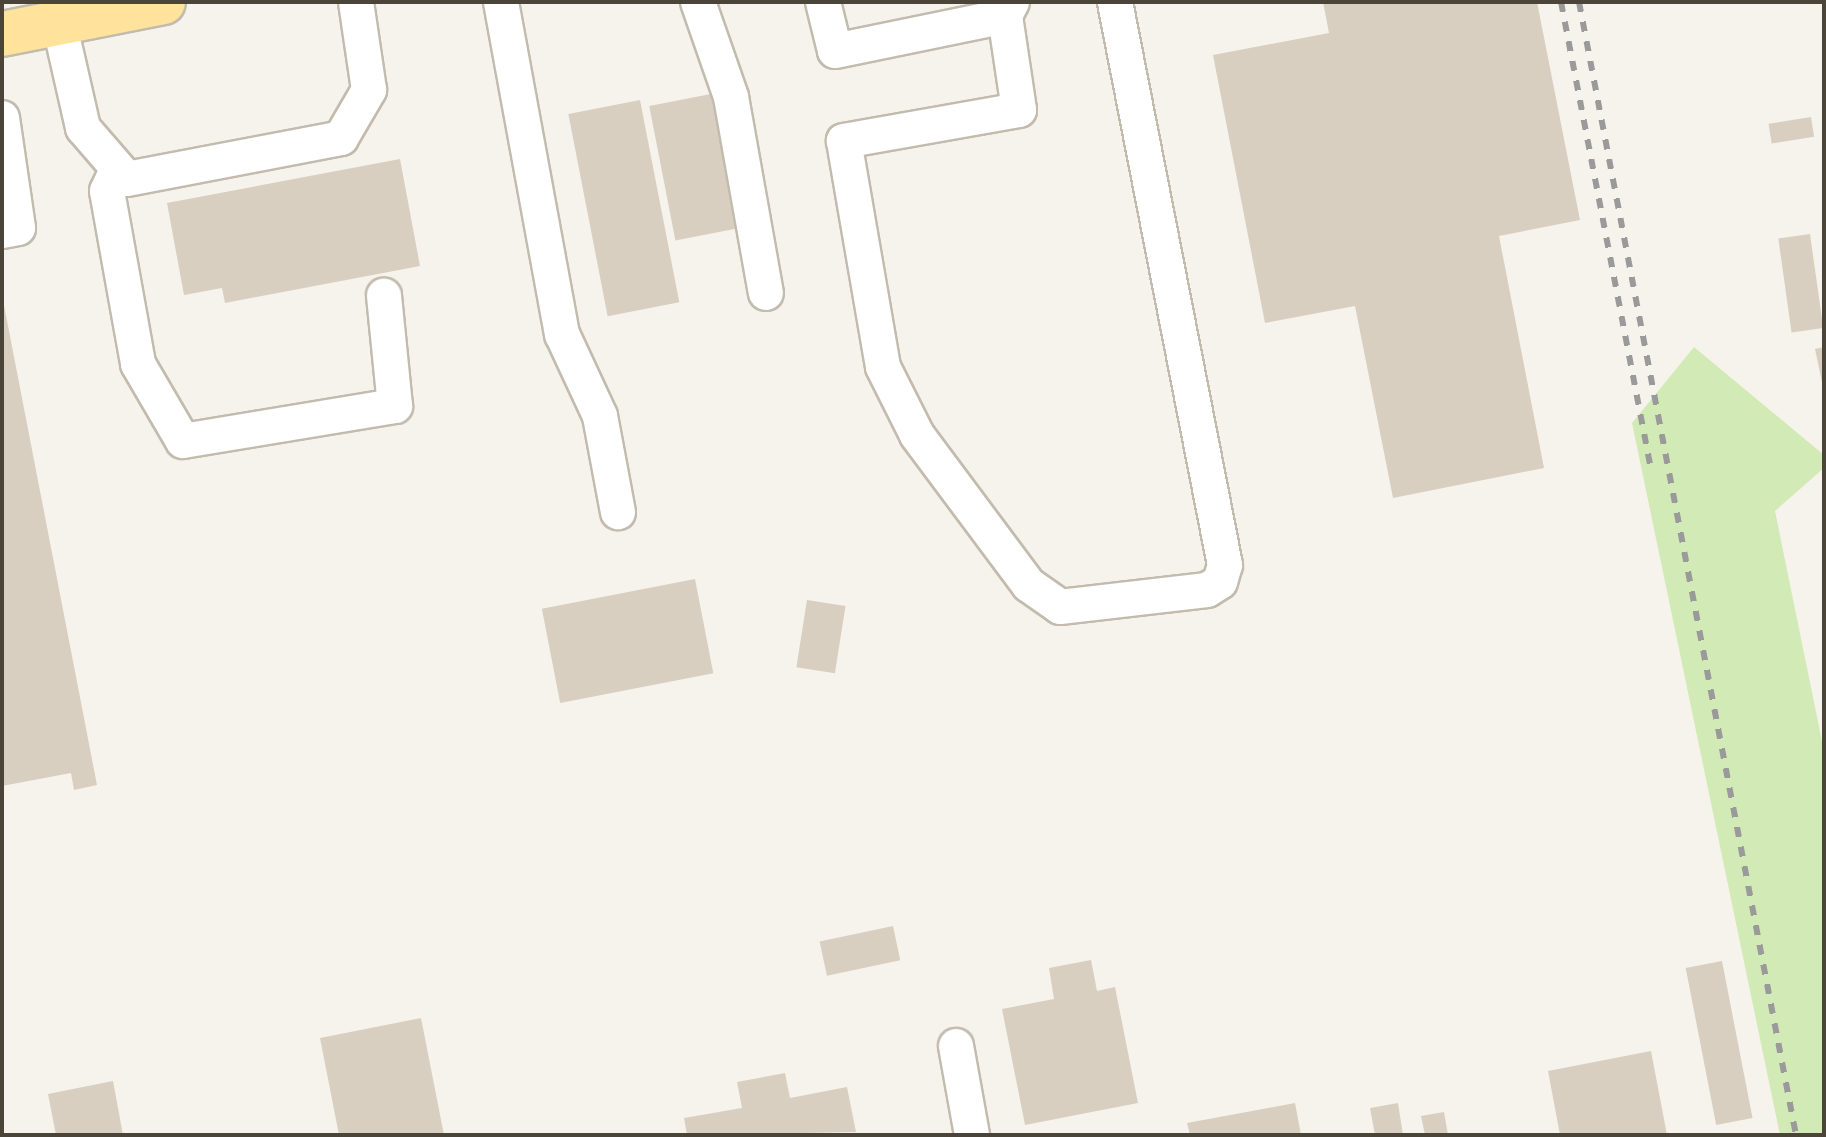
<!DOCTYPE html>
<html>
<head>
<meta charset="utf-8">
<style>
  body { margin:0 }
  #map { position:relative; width:1826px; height:1137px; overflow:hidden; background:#f6f3ec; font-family:Lato,sans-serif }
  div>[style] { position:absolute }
  .green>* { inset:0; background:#d2eab5 }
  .building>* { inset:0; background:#d8cfc1; transform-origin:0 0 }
  .roads { filter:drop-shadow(2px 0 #c2bbae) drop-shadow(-2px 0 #c2bbae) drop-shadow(0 2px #c2bbae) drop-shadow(0 -2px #c2bbae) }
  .minor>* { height:34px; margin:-17px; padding:0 17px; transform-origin:17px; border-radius:17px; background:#fff }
  .major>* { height:44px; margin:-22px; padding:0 22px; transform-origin:22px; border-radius:22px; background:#ffe39c }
  .rail>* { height:6px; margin-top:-3px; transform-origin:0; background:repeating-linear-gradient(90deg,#9a9a9a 0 10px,transparent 0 20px) }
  span { translate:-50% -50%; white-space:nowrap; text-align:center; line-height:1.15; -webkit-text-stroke:6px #fff; paint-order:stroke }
  .frame { position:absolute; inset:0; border:4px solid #4b4439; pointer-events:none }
</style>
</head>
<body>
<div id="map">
  <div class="green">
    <div style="clip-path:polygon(1694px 347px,1824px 455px,1824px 468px,1775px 511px,1824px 751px,1824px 1135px,1780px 1135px,1632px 423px)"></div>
  </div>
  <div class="building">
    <div style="clip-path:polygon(1323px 2px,1537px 2px,1580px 220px,1499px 236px,1544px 468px,1393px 498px,1355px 306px,1265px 323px,1213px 55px,1329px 33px)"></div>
    <div style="left:716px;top:93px;width:137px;height:68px;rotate:79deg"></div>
    <div style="left:640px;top:100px;width:206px;height:73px;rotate:79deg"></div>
    <div style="left:1811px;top:117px;width:20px;height:43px;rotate:81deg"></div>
    <div style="clip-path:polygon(400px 159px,420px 266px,225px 303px,222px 288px,184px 295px,167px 203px)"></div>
    <div style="left:1810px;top:234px;width:95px;height:32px;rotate:82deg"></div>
    <div style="clip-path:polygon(3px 300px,97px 785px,74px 790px,71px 773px,2px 786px)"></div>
    <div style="clip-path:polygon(1824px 347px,1824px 387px,1823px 387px,1815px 349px)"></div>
    <div style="left:695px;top:579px;width:96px;height:156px;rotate:79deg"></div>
    <div style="left:807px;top:600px;width:39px;height:68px;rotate:9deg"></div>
    <div style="left:893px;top:926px;width:35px;height:75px;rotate:78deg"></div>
    <div style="clip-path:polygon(1091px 960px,1097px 991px,1115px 987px,1138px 1103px,1025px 1125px,1002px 1009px,1054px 999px,1049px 968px)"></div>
    <div style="left:1722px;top:961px;width:160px;height:37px;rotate:79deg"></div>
    <div style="clip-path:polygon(421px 1018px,444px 1135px,339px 1135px,320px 1038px)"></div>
    <div style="clip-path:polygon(1651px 1051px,1667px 1135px,1560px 1135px,1548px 1071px)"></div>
    <div style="clip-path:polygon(785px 1073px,790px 1098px,847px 1087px,856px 1132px,687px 1135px,684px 1118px,742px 1108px,737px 1082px)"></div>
    <div style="clip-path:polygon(113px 1081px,123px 1135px,56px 1135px,48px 1094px)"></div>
    <div style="clip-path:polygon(1295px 1103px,1301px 1135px,1190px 1135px,1187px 1123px)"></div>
    <div style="clip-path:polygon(1398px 1103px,1403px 1135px,1375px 1135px,1370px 1108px)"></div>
    <div style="clip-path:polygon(1444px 1112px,1448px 1135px,1425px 1135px,1421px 1116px)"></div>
  </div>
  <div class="roads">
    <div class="minor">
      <div style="left:501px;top:2px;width:338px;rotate:79.6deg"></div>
      <div style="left:562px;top:334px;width:90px;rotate:65.1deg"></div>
      <div style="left:600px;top:416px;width:98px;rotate:79.4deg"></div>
      <div style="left:698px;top:2px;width:101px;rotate:70.8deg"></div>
      <div style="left:731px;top:97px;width:199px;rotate:79.9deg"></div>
      <div style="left:823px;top:2px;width:50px;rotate:76.2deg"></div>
      <div style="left:835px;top:51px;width:174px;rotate:-11.6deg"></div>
      <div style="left:1012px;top:2px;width:16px;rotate:117deg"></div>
      <div style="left:1005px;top:16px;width:95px;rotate:81.5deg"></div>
      <div style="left:1019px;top:110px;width:178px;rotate:170deg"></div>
      <div style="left:844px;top:141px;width:229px;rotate:80.2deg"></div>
      <div style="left:883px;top:367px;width:76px;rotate:63.4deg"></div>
      <div style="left:917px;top:435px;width:187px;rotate:53.3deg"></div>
      <div style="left:1029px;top:585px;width:38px;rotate:35deg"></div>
      <div style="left:1060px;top:607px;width:148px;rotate:-6.6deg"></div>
      <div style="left:1207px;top:590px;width:15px;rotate:-32deg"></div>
      <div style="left:1220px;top:582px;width:18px;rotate:-74deg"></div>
      <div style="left:1225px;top:565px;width:574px;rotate:-101.06deg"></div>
      <div style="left:59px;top:22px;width:109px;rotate:77.2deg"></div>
      <div style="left:83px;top:128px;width:67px;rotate:49.2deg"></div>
      <div style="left:127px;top:179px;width:218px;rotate:-10.8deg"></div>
      <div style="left:341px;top:138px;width:56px;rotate:-59.7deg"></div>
      <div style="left:369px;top:90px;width:89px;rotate:-98.4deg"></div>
      <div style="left:2px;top:118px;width:111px;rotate:81.7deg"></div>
      <div style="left:18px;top:228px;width:16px;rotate:169deg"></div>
      <div style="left:116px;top:172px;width:21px;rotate:115deg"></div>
      <div style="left:107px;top:191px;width:176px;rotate:79.8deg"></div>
      <div style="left:138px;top:364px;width:89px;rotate:59.7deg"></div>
      <div style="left:183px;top:441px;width:215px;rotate:-9.4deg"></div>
      <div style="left:395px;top:406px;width:111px;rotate:-95.7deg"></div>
      <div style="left:956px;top:1046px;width:90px;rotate:79.8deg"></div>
    </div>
    <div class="major">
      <div style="left:2px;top:34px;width:164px;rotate:-11.2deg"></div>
    </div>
  </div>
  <div class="rail">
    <div style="left:1561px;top:2px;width:471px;rotate:79.1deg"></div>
    <div style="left:1579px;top:2px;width:1154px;rotate:79.16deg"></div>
  </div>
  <div class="frame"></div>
</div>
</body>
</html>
